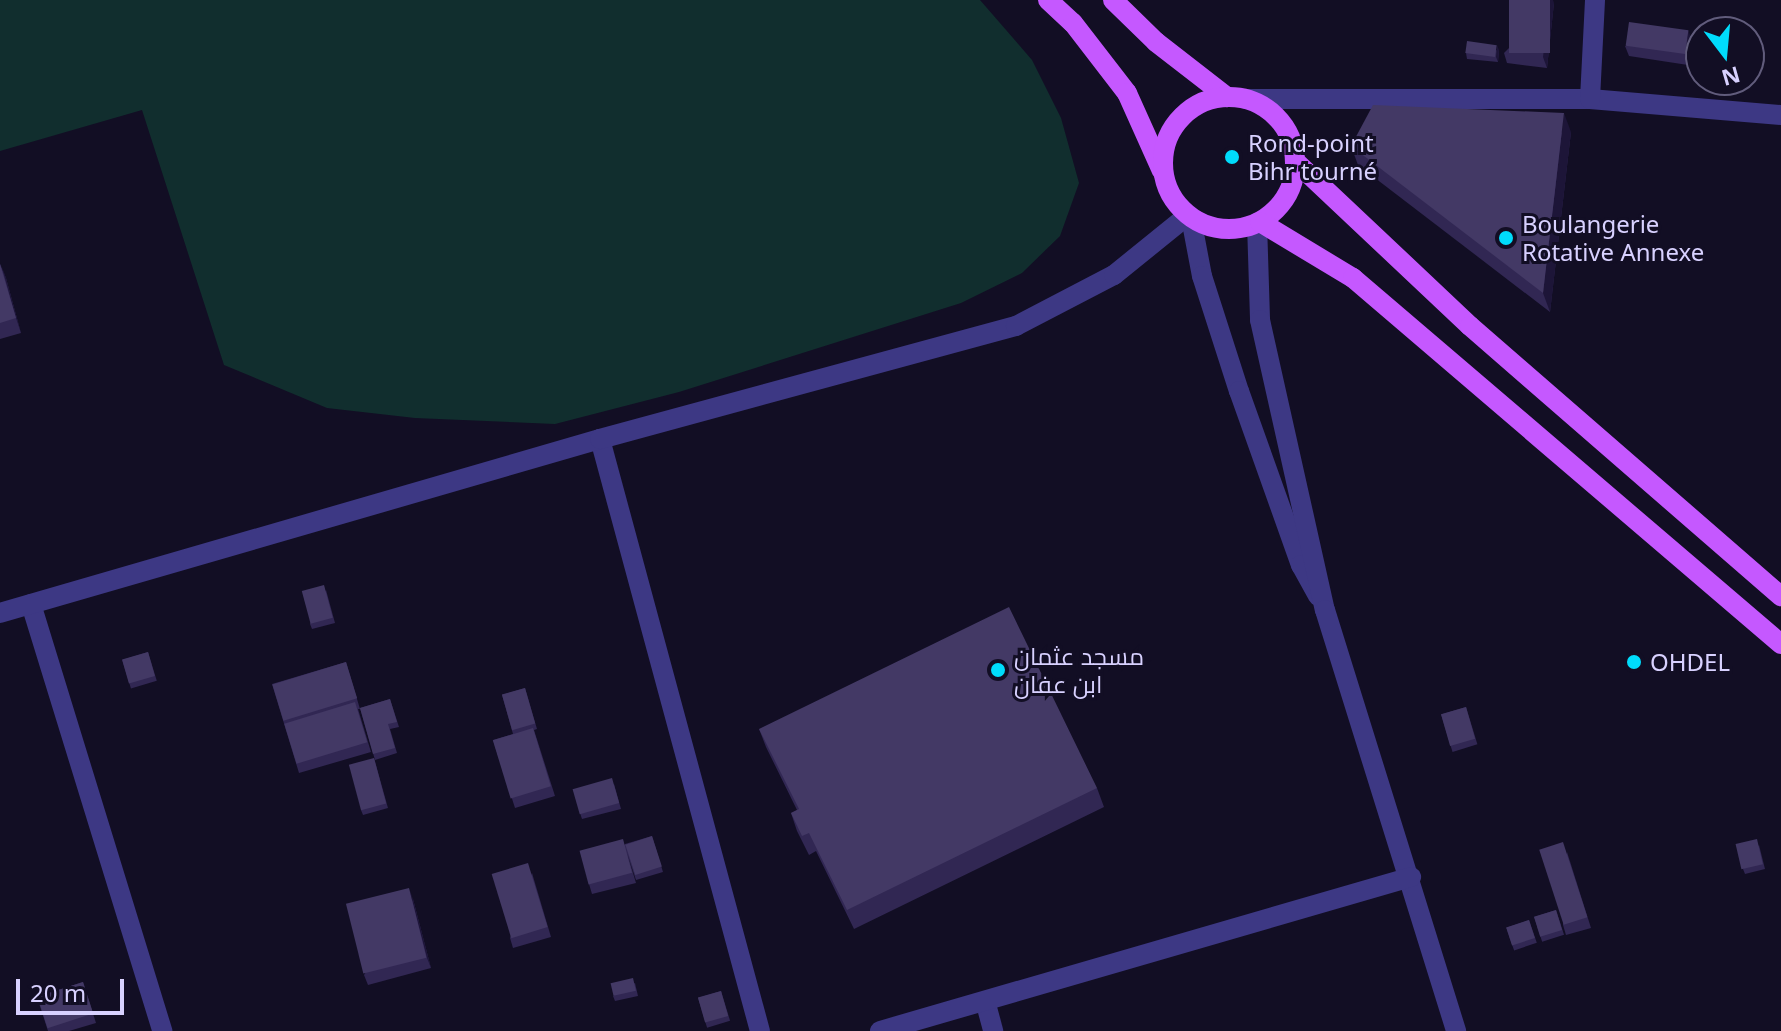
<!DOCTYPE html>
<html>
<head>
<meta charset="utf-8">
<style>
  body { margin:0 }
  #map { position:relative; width:1781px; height:1031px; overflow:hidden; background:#120e24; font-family:"Noto Sans",Cairo,sans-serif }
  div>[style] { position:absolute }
  .green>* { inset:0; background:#112e2e }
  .minor>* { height:20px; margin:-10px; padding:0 10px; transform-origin:10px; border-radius:10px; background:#3d3884 }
  .major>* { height:20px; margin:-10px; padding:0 10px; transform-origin:10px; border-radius:10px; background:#c558ff }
  .major>.ring { margin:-10px; padding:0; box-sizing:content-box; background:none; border:20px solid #c558ff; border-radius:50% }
  .wall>* { inset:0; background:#312753; transform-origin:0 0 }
  .shaded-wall>* { inset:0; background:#1d1538 }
  .building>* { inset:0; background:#433965; transform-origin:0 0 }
  .dots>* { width:22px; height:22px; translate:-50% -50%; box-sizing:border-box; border:4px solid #120e24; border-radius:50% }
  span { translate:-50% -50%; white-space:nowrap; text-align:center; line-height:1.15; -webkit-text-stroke:6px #120e24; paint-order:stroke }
  .poi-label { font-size:24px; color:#d8d1ff }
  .left { translate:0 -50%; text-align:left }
  .north { position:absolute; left:1685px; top:16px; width:80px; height:80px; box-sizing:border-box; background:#120e24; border:2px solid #615c7c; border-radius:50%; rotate:164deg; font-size:22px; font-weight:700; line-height:32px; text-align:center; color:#d8d1ff }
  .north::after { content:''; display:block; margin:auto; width:28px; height:36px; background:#00dcfc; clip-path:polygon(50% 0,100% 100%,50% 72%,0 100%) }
  .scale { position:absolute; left:16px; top:979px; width:108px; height:36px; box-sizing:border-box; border:4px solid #d8d1ff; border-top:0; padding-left:10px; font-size:24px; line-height:28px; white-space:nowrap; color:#d8d1ff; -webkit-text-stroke:6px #120e24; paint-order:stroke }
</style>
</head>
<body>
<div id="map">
  <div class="green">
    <div style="clip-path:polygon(0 0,980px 0,1032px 60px,1061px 118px,1079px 183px,1060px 236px,1022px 273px,961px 303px,679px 392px,555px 424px,415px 418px,327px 408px,224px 365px,142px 110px,0 151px)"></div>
  </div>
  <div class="minor">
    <div style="left:1246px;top:99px;width:344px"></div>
    <div style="left:1590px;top:99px;width:192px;rotate:4.8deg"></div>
    <div style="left:1590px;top:99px;width:99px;rotate:-87.1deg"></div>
    <div style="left:1191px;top:218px;width:59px;rotate:79.3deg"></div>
    <div style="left:1202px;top:276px;width:121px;rotate:72.2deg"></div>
    <div style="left:1239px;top:391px;width:185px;rotate:70.4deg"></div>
    <div style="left:1301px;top:565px;width:35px;rotate:61deg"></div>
    <div style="left:1257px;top:223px;width:97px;rotate:88.2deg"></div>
    <div style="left:1260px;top:320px;width:297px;rotate:77.4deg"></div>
    <div style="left:1325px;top:610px;width:441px;rotate:72.7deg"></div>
    <div style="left:600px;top:439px;width:613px;rotate:74.88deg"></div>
    <div style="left:31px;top:604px;width:447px;rotate:72.9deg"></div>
    <div style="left:0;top:613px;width:625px;rotate:-16.17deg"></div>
    <div style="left:600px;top:439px;width:431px;rotate:-15.2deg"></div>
    <div style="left:1016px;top:326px;width:110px;rotate:-27.5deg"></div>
    <div style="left:1114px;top:275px;width:95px;rotate:-39deg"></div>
    <div style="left:986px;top:1004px;width:28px;rotate:75deg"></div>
    <div style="left:880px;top:1031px;width:553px;rotate:-16.17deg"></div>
  </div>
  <div class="major">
    <div style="left:1048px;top:0;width:34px;rotate:43deg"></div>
    <div style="left:1073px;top:23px;width:88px;rotate:52.4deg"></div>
    <div style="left:1127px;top:93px;width:85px;rotate:65.8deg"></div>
    <div style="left:1113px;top:0;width:60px;rotate:44.3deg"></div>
    <div style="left:1156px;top:42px;width:90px;rotate:37.8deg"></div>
    <div class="ring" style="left:1163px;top:97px;width:112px;height:112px"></div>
    <div style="left:1296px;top:162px;width:239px;rotate:43.3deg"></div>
    <div style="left:1470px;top:326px;width:412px;rotate:41deg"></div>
    <div style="left:1260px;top:222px;width:109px;rotate:31.1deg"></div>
    <div style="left:1353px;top:278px;width:563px;rotate:40.54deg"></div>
  </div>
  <div class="wall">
    <div style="clip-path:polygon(1554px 3px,1547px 68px,1507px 63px,1504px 53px)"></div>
    <div style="clip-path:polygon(1692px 40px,1688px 65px,1629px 56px,1625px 46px)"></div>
    <div style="clip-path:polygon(1499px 50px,1498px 62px,1467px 59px,1466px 53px)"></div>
    <div style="clip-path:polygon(1571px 132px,1550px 312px,1358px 165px,1351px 146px)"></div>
    <div style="clip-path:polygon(0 264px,6px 278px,21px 333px,0 339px)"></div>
    <div style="clip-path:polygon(326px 590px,335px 623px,312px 629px,310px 624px)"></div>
    <div style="left:148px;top:652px;width:30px;height:27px;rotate:73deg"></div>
    <div style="clip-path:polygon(346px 662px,360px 709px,358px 709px,371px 752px,299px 773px,272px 684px)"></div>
    <div style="clip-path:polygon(525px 688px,537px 729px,534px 730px,555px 796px,515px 808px,493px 740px,513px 734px,502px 695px)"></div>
    <div style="clip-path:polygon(390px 699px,399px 727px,390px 729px,397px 753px,375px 760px,360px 708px)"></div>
    <div style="left:1466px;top:707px;width:39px;height:26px;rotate:73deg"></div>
    <div style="clip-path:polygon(759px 729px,1097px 788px,1104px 807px,854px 929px,816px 851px,809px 855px,797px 831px,791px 813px,797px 810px,766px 747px)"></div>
    <div style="clip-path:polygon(374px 758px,388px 808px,363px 815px,361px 810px)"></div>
    <div style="clip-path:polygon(614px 784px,621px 809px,582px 819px,580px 813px)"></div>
    <div style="clip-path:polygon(652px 836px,663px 872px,636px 880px,627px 853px,636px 883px,592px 894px,589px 884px,625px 844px)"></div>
    <div style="clip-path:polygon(1759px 845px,1765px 869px,1745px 874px,1743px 869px)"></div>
    <div style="clip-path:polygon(1567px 852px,1591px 928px,1566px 935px,1563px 925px)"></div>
    <div style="clip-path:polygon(532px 873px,551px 937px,513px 948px,510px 938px)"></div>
    <div style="clip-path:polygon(413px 899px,431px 968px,368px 985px,364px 975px)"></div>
    <div style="left:1556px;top:910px;width:26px;height:23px;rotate:72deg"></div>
    <div style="left:1529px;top:920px;width:24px;height:24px;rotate:71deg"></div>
    <div style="clip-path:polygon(83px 982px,96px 1023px,69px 1031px,48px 1031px,37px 997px)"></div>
    <div style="clip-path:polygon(635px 983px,638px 996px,615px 1001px,613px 996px)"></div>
    <div style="left:721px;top:991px;width:31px;height:24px;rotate:73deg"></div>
  </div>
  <div class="shaded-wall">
    <div style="clip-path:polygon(1550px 0,1553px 0,1554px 3px,1547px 68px,1543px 57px)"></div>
    <div style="clip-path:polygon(1688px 30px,1692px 40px,1688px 65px,1685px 55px)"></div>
    <div style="clip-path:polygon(1497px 45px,1499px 50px,1498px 62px,1496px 57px)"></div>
    <div style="clip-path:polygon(1564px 113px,1571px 132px,1550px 312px,1543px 293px)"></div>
    <div style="clip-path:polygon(1px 264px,6px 278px,21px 333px,16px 318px)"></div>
    <div style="clip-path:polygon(409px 888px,413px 899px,431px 968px,427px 958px)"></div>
  </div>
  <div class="building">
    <div style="left:1509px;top:0;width:41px;height:53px"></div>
    <div style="left:1629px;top:22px;width:60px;height:24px;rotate:8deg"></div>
    <div style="left:1467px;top:41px;width:30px;height:12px;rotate:8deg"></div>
    <div style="clip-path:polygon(1373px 105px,1564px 113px,1543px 293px,1351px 146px)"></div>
    <div style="clip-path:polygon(0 264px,16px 318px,0 323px)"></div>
    <div style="left:324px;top:585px;width:34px;height:23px;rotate:75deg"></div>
    <div style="clip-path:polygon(1009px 607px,1097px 788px,847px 910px,809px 833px,802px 836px,791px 813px,799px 809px,759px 729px)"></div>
    <div style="left:148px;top:652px;width:25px;height:27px;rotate:74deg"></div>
    <div style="left:346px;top:662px;width:38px;height:77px;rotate:73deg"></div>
    <div style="left:525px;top:688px;width:37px;height:24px;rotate:74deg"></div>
    <div style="clip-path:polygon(390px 699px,397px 722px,388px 724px,395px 748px,373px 754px,360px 708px)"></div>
    <div style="left:355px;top:702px;width:42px;height:74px;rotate:73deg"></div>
    <div style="left:1466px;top:707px;width:33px;height:26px;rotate:74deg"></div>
    <div style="left:533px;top:728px;width:61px;height:42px;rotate:73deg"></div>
    <div style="left:374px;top:758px;width:47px;height:26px;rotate:75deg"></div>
    <div style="left:612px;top:778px;width:26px;height:41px;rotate:74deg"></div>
    <div style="left:652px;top:836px;width:32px;height:28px;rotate:72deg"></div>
    <div style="left:623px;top:839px;width:35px;height:45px;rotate:75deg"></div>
    <div style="left:1757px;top:839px;width:26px;height:22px;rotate:77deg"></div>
    <div style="left:1563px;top:842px;width:79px;height:25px;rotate:72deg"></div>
    <div style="left:528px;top:863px;width:67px;height:38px;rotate:73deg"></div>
    <div style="left:409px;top:888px;width:72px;height:65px;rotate:76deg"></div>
    <div style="left:1556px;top:910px;width:21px;height:23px;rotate:73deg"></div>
    <div style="left:1529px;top:920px;width:19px;height:24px;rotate:72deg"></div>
    <div style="left:633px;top:978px;width:13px;height:23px;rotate:77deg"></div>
    <div style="left:83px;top:982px;width:33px;height:48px;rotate:72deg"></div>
    <div style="left:721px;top:991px;width:26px;height:24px;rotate:74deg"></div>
  </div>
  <div class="dots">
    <div style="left:1232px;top:157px;background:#00dcfc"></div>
    <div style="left:1506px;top:238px;background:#00dcfc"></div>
    <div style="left:1634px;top:662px;background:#00dcfc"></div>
    <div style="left:998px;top:670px;background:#00dcfc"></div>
  </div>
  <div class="poi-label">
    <span class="left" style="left:1248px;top:157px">Rond-point<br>Bihr tourné</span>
    <span class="left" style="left:1522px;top:238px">Boulangerie<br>Rotative Annexe</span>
    <span class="left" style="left:1014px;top:670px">مسجد عثمان<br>ابن عفان</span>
    <span class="left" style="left:1650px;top:662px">OHDEL</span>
  </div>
  <div class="north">N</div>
  <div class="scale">20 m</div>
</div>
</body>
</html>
